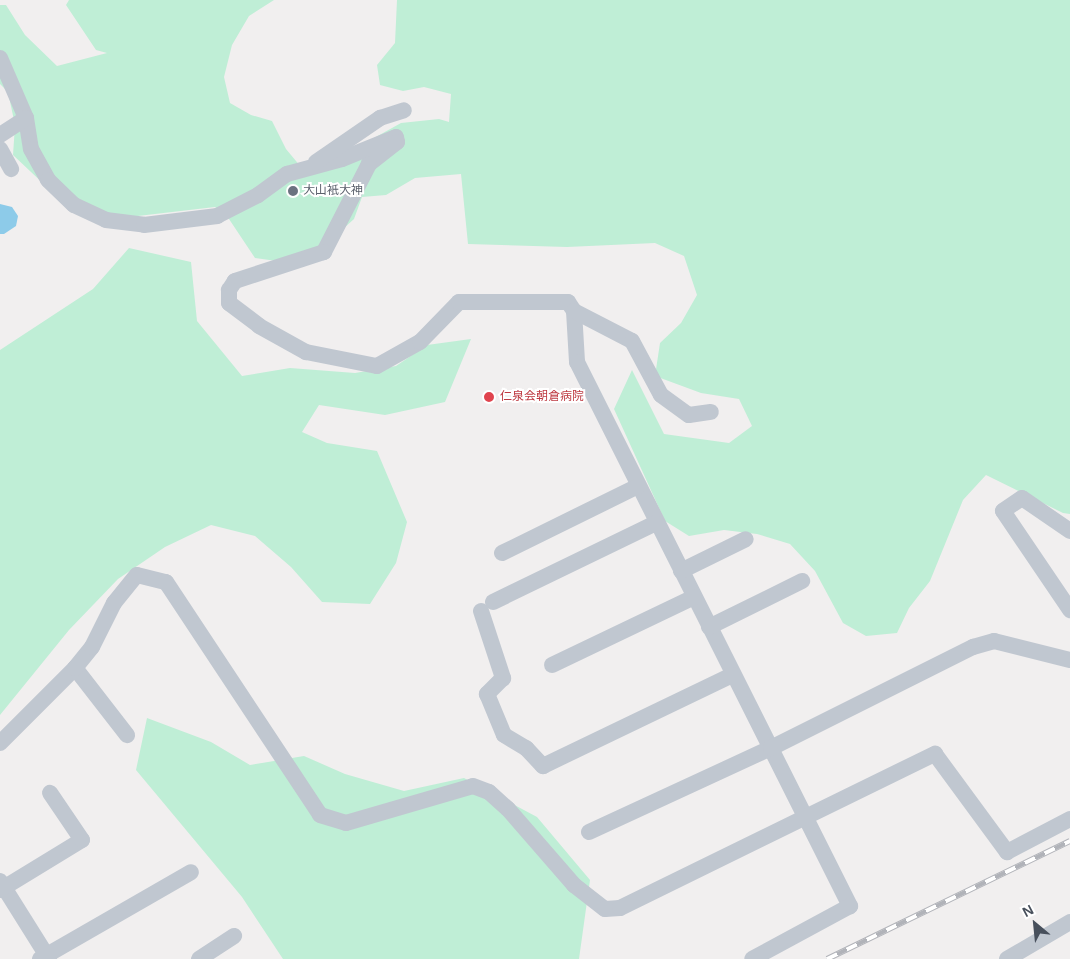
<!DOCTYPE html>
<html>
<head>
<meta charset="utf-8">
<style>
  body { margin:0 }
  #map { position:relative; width:1070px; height:959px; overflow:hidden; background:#f1efef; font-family:Arial,"Noto Sans JP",sans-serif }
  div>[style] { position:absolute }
  .green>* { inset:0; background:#bfeed6 }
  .water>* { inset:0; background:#8dcbe9 }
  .minor>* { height:16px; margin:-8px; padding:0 8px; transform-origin:8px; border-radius:8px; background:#c0c7d0 }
  .rail>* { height:5.5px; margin-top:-2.75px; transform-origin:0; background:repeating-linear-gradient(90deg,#fff 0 11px,#b1b3b9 0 22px); box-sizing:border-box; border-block:1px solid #b1b3b9 }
  .dots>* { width:14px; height:14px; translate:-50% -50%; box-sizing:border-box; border:2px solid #fff; border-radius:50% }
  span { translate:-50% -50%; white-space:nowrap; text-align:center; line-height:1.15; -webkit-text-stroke:4px #fff; paint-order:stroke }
  .worship-label { font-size:12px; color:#5b616d }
  .left { translate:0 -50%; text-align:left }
  .health-label { font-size:12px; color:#be3a42 }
  .north { position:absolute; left:1010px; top:899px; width:50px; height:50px; -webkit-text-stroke:4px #fff; paint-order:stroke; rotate:332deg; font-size:14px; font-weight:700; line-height:20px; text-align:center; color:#48505c }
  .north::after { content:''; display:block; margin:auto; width:18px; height:22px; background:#48505c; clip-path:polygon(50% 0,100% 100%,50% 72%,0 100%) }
</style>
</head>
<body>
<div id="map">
  <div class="green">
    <div style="clip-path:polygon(69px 0,274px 0,249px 16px,232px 45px,224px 77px,230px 103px,251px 115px,272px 121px,286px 149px,301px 167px,365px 143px,401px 123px,439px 119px,449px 122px,451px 94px,424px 87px,403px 91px,380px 85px,377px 65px,395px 43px,397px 0,1070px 0,1070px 514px,1063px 513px,986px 475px,963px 500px,930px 581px,909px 608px,897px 633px,866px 636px,843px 623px,815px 571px,790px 544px,757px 534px,724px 530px,689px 536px,665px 521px,614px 409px,632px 370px,664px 434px,729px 443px,752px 426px,739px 399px,701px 393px,655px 376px,660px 343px,681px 323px,697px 295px,684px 256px,655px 243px,567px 247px,468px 244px,461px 174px,415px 178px,386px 195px,362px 197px,354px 219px,322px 248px,284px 262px,255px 258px,229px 219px,215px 207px,112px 219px,66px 205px,13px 155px,15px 125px,8px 92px,0 84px,0 5px,6px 5px,25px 35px,57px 66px,107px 53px,96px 50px,66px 5px)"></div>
    <div style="clip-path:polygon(129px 248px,191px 262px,197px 321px,242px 376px,290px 368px,355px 373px,396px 366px,427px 345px,471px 339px,445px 402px,385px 415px,319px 405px,302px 432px,327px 443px,377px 451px,407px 522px,396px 563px,370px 604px,322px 602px,291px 567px,255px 536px,211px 525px,165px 547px,118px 579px,69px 630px,0 715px,0 350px,93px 289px)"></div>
    <div style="clip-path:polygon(147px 718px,211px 742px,250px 765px,304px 756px,345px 774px,404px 791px,464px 778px,537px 817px,590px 880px,579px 959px,283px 959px,242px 897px,136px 770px)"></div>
  </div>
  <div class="water">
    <div style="clip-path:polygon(0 204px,12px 207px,18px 216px,16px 226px,4px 234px,0 234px)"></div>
  </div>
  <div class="minor">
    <div style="left:0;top:58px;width:65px;rotate:66.6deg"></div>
    <div style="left:26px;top:118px;width:31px;rotate:81deg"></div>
    <div style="left:31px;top:149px;width:35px;rotate:61deg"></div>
    <div style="left:48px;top:180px;width:36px;rotate:44deg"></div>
    <div style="left:74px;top:205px;width:35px;rotate:25deg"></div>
    <div style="left:106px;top:220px;width:38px;rotate:7deg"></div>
    <div style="left:144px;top:225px;width:74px;rotate:-7deg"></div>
    <div style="left:217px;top:216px;width:46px;rotate:-27.1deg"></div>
    <div style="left:258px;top:195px;width:36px;rotate:-36deg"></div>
    <div style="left:287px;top:174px;width:57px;rotate:-15.3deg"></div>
    <div style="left:342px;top:159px;width:58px;rotate:-22.2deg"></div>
    <div style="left:396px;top:137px;width:5px;rotate:79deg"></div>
    <div style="left:397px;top:142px;width:36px;rotate:142deg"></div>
    <div style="left:369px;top:164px;width:99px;rotate:117.1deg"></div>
    <div style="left:324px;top:252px;width:94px;rotate:162deg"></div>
    <div style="left:235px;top:281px;width:11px;rotate:124deg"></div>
    <div style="left:229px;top:290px;width:13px;rotate:90deg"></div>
    <div style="left:229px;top:303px;width:38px;rotate:37deg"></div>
    <div style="left:259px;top:326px;width:54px;rotate:29deg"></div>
    <div style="left:306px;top:352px;width:72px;rotate:11.2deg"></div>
    <div style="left:377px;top:366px;width:49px;rotate:-29.2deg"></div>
    <div style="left:420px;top:342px;width:56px;rotate:-45.7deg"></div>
    <div style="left:459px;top:302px;width:109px"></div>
    <div style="left:568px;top:302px;width:11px;rotate:56deg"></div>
    <div style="left:574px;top:311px;width:51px;rotate:86.6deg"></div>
    <div style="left:577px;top:362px;width:609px;rotate:63.35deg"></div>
    <div style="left:850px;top:906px;width:111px;rotate:151.6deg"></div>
    <div style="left:0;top:135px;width:31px;rotate:-33deg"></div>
    <div style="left:0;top:149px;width:23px;rotate:61deg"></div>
    <div style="left:316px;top:162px;width:78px;rotate:-34.5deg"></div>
    <div style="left:380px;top:118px;width:25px;rotate:-18deg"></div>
    <div style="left:574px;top:311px;width:65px;rotate:27.3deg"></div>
    <div style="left:632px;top:341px;width:61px;rotate:61.8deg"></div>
    <div style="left:661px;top:395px;width:34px;rotate:36deg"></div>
    <div style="left:689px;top:415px;width:22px;rotate:-8deg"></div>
    <div style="left:1070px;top:531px;width:58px;rotate:-145.5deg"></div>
    <div style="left:1022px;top:498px;width:23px;rotate:146deg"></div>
    <div style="left:1003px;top:511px;width:120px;rotate:55.9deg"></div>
    <div style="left:502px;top:553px;width:152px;rotate:-26.2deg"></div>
    <div style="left:681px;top:571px;width:72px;rotate:-26.2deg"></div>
    <div style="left:493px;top:602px;width:181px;rotate:-25.9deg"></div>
    <div style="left:481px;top:611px;width:71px;rotate:71.8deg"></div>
    <div style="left:503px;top:678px;width:23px;rotate:135deg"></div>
    <div style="left:487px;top:694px;width:44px;rotate:67.5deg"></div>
    <div style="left:504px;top:735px;width:26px;rotate:31deg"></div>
    <div style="left:526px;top:748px;width:25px;rotate:47deg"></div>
    <div style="left:543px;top:766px;width:210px;rotate:-25.7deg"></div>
    <div style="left:709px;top:627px;width:104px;rotate:-26.3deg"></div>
    <div style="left:552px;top:665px;width:157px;rotate:-25.6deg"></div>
    <div style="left:75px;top:668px;width:85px;rotate:52.2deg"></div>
    <div style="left:0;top:743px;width:106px;rotate:-45deg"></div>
    <div style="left:75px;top:668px;width:27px;rotate:-51deg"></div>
    <div style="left:92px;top:647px;width:49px;rotate:-63.4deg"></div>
    <div style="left:114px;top:603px;width:36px;rotate:-51deg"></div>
    <div style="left:137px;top:575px;width:30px;rotate:14deg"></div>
    <div style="left:166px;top:582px;width:279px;rotate:56.5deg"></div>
    <div style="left:320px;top:815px;width:27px;rotate:17deg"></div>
    <div style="left:346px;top:823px;width:132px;rotate:-16.2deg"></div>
    <div style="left:473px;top:786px;width:17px;rotate:21deg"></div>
    <div style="left:489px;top:792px;width:25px;rotate:42deg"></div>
    <div style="left:508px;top:809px;width:101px;rotate:49deg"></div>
    <div style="left:574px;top:885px;width:39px;rotate:38deg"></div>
    <div style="left:605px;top:909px;width:15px;rotate:-4deg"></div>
    <div style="left:620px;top:908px;width:351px;rotate:-26.1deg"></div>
    <div style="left:935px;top:754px;width:122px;rotate:53.7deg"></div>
    <div style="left:1007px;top:852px;width:71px;rotate:-27.6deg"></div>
    <div style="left:589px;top:832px;width:200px;rotate:-24.8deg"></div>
    <div style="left:771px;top:748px;width:226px;rotate:-26.6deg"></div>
    <div style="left:973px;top:647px;width:22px;rotate:-16deg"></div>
    <div style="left:994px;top:641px;width:78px;rotate:14deg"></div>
    <div style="left:0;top:881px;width:92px;rotate:57.9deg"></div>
    <div style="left:0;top:890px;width:96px;rotate:-31.4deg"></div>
    <div style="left:82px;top:840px;width:57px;rotate:-124.2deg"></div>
    <div style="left:40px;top:959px;width:174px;rotate:-29.9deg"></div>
    <div style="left:199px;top:959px;width:42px;rotate:-33.3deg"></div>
    <div style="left:1007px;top:959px;width:73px;rotate:-30.4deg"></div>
  </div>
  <div class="rail">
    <div style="left:827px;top:959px;width:270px;rotate:-25.9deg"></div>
  </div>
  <div class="dots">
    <div style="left:293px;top:191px;background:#6b7280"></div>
    <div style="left:489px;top:397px;background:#e0444e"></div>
  </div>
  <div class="worship-label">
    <span class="left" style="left:303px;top:191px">大山衹大神</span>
  </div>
  <div class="health-label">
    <span class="left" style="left:500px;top:397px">仁泉会朝倉病院</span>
  </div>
  <div class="north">N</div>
</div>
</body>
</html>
